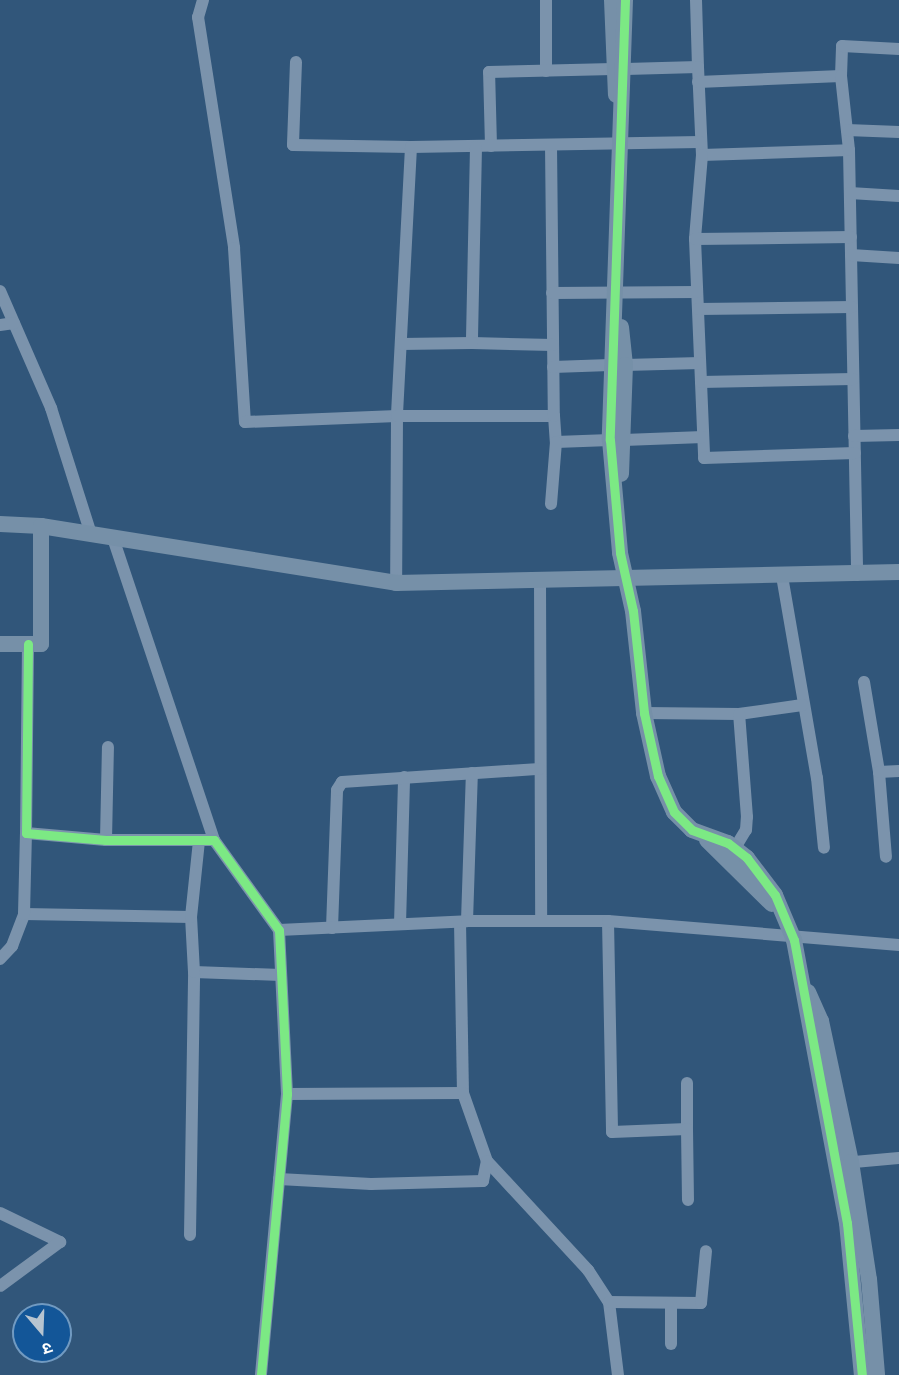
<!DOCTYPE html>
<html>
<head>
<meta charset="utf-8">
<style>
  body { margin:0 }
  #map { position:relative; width:899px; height:1375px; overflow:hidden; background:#31567a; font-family:Rubik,"Noto Sans Devanagari",sans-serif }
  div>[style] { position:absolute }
  .street>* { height:12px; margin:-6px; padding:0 6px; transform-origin:6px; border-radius:6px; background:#7b93ac }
  .secondary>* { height:16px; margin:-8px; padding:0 8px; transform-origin:8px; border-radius:8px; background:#7690a8 }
  .cycleway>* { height:9px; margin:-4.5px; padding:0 4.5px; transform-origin:4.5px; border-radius:4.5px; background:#7ce984 }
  span { translate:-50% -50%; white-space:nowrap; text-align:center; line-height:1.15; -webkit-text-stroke:4.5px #135698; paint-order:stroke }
  .north { position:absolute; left:12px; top:1303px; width:60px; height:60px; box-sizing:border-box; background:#135698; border:2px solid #719ac1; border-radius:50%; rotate:161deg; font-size:16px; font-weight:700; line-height:24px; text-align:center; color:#fff }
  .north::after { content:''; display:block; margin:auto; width:21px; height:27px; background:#b7c4d0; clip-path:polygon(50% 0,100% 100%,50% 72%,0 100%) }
</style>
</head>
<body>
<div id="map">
  <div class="street">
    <div style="left:203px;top:0;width:18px;rotate:106deg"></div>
    <div style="left:198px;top:17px;width:234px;rotate:81.1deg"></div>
    <div style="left:234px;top:248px;width:174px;rotate:86.4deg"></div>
    <div style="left:245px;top:422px;width:152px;rotate:-2.3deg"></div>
    <div style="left:397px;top:416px;width:167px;rotate:90.3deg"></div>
    <div style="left:696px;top:0;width:67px;rotate:88.3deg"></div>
    <div style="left:296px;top:62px;width:83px;rotate:92.1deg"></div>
    <div style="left:293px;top:145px;width:118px;rotate:1deg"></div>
    <div style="left:411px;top:147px;width:269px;rotate:93deg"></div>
    <div style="left:397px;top:416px;width:157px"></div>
    <div style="left:554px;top:416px;width:26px;rotate:86deg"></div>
    <div style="left:556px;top:442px;width:54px;rotate:-2.1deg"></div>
    <div style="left:626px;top:69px;width:72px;rotate:-1.6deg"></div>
    <div style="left:698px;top:67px;width:88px;rotate:87.4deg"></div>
    <div style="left:702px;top:155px;width:147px;rotate:-1.9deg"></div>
    <div style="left:849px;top:150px;width:425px;rotate:88.9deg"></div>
    <div style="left:546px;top:71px;width:71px;rotate:-90deg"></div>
    <div style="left:841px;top:76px;width:30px;rotate:-88deg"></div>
    <div style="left:842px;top:46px;width:57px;rotate:3deg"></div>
    <div style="left:698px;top:82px;width:143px;rotate:-2.4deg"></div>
    <div style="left:841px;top:76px;width:74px;rotate:83.8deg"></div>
    <div style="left:847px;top:130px;width:52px;rotate:2.2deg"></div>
    <div style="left:551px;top:145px;width:271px;rotate:89.4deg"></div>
    <div style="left:491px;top:146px;width:74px;rotate:-91.5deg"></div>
    <div style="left:489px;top:72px;width:124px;rotate:-1.4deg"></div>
    <div style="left:411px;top:147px;width:289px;rotate:-1deg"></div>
    <div style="left:476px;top:147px;width:196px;rotate:91.2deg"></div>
    <div style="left:472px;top:343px;width:81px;rotate:1.4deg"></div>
    <div style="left:702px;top:155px;width:84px;rotate:94.8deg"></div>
    <div style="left:695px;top:239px;width:219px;rotate:87.6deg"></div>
    <div style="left:704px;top:458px;width:151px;rotate:-1.9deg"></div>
    <div style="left:850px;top:193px;width:49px;rotate:3.5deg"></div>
    <div style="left:695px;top:239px;width:156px;rotate:-0.7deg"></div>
    <div style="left:851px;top:255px;width:48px;rotate:3.6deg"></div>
    <div style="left:0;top:291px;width:128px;rotate:66.4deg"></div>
    <div style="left:51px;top:408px;width:132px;rotate:72.4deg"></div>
    <div style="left:552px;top:293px;width:145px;rotate:-0.4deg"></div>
    <div style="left:698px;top:309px;width:154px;rotate:-0.7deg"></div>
    <div style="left:0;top:325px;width:14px;rotate:-8deg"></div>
    <div style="left:401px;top:344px;width:71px;rotate:-0.8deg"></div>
    <div style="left:625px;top:365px;width:75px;rotate:-1.5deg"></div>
    <div style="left:553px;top:367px;width:57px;rotate:-2deg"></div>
    <div style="left:701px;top:382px;width:152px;rotate:-1.1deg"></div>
    <div style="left:854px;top:436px;width:45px;rotate:-1.3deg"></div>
    <div style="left:624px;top:440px;width:79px;rotate:-2.2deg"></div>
    <div style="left:551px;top:504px;width:62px;rotate:-85.4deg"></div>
    <div style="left:113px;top:538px;width:318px;rotate:71.5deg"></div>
    <div style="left:782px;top:576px;width:205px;rotate:80.2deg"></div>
    <div style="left:817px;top:778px;width:70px;rotate:84.3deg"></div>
    <div style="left:540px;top:581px;width:340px;rotate:89.8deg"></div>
    <div style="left:28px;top:644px;width:189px;rotate:90.6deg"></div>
    <div style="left:26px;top:833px;width:80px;rotate:5deg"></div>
    <div style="left:106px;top:840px;width:108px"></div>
    <div style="left:214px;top:840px;width:111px;rotate:54.2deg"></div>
    <div style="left:279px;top:930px;width:164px;rotate:87.2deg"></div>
    <div style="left:287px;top:1094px;width:282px;rotate:95.3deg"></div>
    <div style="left:864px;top:682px;width:91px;rotate:80.5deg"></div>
    <div style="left:879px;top:772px;width:85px;rotate:85.3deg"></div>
    <div style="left:644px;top:713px;width:95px;rotate:0.6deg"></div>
    <div style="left:739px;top:714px;width:64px;rotate:-8.1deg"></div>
    <div style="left:879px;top:772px;width:20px;rotate:-3deg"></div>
    <div style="left:106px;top:840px;width:93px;rotate:-88.8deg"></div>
    <div style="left:735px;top:848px;width:21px;rotate:-59deg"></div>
    <div style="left:746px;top:830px;width:13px;rotate:-86deg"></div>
    <div style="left:747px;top:817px;width:103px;rotate:-94.4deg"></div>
    <div style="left:24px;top:914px;width:167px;rotate:1deg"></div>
    <div style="left:467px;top:921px;width:148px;rotate:-88.1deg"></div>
    <div style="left:608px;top:921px;width:211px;rotate:88.9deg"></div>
    <div style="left:612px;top:1132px;width:75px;rotate:-2.3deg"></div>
    <div style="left:687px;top:1129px;width:46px;rotate:-90deg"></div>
    <div style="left:460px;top:922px;width:171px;rotate:89deg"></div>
    <div style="left:463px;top:1093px;width:72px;rotate:70.6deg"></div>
    <div style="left:487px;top:1161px;width:149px;rotate:47.2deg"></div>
    <div style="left:588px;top:1270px;width:38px;rotate:57deg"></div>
    <div style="left:609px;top:1302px;width:74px;rotate:83deg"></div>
    <div style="left:400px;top:924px;width:147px;rotate:-88.4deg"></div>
    <div style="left:332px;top:928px;width:138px;rotate:-87.9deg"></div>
    <div style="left:337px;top:790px;width:9px;rotate:-58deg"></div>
    <div style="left:342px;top:782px;width:198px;rotate:-3.8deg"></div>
    <div style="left:279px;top:930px;width:188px;rotate:-2.7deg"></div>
    <div style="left:467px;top:921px;width:141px"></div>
    <div style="left:608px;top:921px;width:292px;rotate:4.7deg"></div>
    <div style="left:0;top:959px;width:18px;rotate:-47deg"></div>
    <div style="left:12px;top:946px;width:34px;rotate:-69deg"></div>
    <div style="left:24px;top:914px;width:81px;rotate:-88.6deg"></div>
    <div style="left:194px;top:972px;width:87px;rotate:2deg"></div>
    <div style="left:287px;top:1094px;width:176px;rotate:-0.3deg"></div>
    <div style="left:687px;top:1129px;width:71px;rotate:89.2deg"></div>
    <div style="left:843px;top:1163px;width:56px;rotate:-5.1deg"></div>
    <div style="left:279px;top:1179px;width:92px;rotate:3.1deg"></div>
    <div style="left:371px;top:1184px;width:112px;rotate:-1.5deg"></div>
    <div style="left:483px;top:1181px;width:20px;rotate:-79deg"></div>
    <div style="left:0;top:1213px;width:67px;rotate:25.8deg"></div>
    <div style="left:60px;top:1242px;width:74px;rotate:143.7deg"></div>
    <div style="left:190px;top:1235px;width:263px;rotate:-89.1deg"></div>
    <div style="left:194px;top:972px;width:55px;rotate:-93.1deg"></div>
    <div style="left:191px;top:917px;width:76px;rotate:-84deg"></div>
    <div style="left:609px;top:1302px;width:92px;rotate:0.6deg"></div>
    <div style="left:701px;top:1303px;width:52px;rotate:-84.5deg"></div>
    <div style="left:671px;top:1303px;width:41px;rotate:90deg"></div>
  </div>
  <div class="secondary">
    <div style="left:612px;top:0;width:95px;rotate:87.6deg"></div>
    <div style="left:625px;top:0;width:440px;rotate:92deg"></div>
    <div style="left:610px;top:440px;width:113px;rotate:84.9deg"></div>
    <div style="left:620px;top:553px;width:59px;rotate:77.4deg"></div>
    <div style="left:633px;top:611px;width:103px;rotate:83.8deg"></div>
    <div style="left:644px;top:713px;width:65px;rotate:77.5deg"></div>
    <div style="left:658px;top:776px;width:39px;rotate:66deg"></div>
    <div style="left:674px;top:812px;width:25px;rotate:45deg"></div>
    <div style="left:692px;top:830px;width:38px;rotate:20deg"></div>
    <div style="left:728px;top:843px;width:24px;rotate:38deg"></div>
    <div style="left:747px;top:858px;width:46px;rotate:52.9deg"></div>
    <div style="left:775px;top:895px;width:49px;rotate:67.1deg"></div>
    <div style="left:794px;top:940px;width:288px;rotate:79.4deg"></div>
    <div style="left:847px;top:1223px;width:153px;rotate:84.4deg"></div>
    <div style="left:621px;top:327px;width:38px;rotate:84deg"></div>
    <div style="left:625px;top:365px;width:109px;rotate:92.1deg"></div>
    <div style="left:0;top:524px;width:41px;rotate:2.8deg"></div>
    <div style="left:41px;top:526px;width:360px;rotate:9.1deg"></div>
    <div style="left:396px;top:583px;width:503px;rotate:-1.25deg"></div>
    <div style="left:0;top:644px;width:41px"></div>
    <div style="left:41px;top:644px;width:118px;rotate:-90deg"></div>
    <div style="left:707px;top:840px;width:91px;rotate:44.6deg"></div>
    <div style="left:808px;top:992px;width:32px;rotate:66deg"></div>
    <div style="left:821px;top:1021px;width:144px;rotate:78deg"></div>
    <div style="left:851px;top:1162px;width:118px;rotate:81.3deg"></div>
    <div style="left:869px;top:1279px;width:96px;rotate:85.2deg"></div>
  </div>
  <div class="cycleway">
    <div style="left:625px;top:0;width:440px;rotate:92deg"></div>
    <div style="left:610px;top:440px;width:113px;rotate:84.9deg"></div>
    <div style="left:620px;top:553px;width:59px;rotate:77.4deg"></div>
    <div style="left:633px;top:611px;width:103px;rotate:83.8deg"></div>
    <div style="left:644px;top:713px;width:65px;rotate:77.5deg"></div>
    <div style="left:658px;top:776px;width:39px;rotate:66deg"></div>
    <div style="left:674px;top:812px;width:25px;rotate:45deg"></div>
    <div style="left:692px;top:830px;width:38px;rotate:20deg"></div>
    <div style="left:728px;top:843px;width:24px;rotate:38deg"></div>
    <div style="left:747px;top:858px;width:46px;rotate:52.9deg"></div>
    <div style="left:775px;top:895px;width:49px;rotate:67.1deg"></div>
    <div style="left:794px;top:940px;width:288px;rotate:79.4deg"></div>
    <div style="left:847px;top:1223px;width:153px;rotate:84.4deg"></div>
    <div style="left:28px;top:644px;width:189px;rotate:90.6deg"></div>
    <div style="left:26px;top:833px;width:80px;rotate:5deg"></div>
    <div style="left:106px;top:840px;width:108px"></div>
    <div style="left:214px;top:840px;width:111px;rotate:54.2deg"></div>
    <div style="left:279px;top:930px;width:164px;rotate:87.2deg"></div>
    <div style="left:287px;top:1094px;width:282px;rotate:95.3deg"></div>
  </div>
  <div class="north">उ</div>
</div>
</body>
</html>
